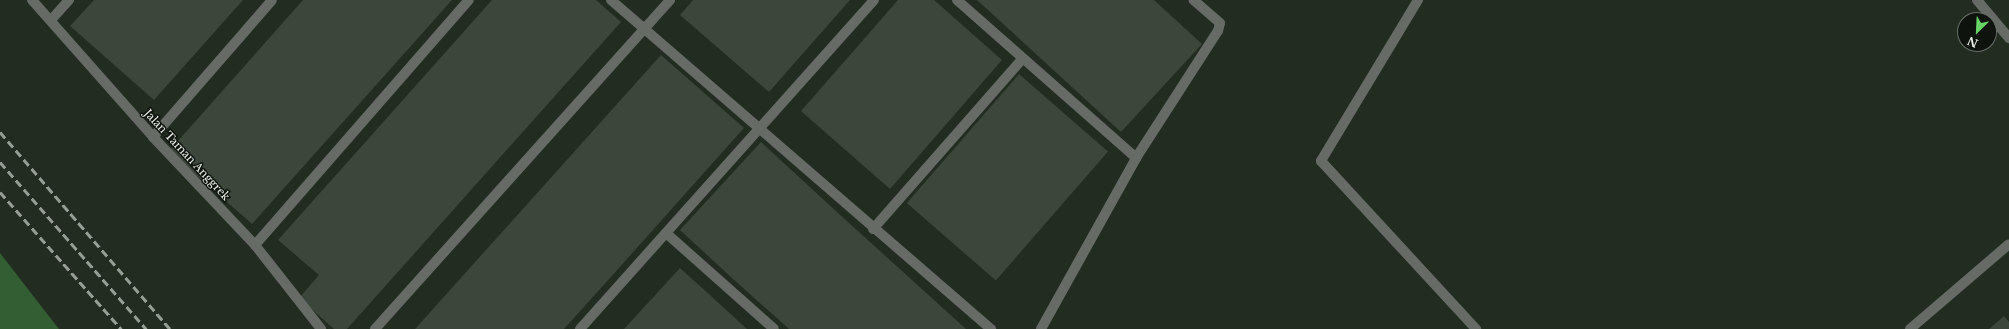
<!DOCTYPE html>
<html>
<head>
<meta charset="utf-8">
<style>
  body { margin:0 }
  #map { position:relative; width:2009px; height:329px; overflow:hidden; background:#222c21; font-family:"Libre Baskerville",serif }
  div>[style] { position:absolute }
  .green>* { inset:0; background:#335d32 }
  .building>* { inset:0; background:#3c463b; transform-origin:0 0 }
  .service>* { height:10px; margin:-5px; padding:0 5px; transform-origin:5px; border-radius:5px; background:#666b66 }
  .minor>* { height:10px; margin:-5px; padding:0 5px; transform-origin:5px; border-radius:5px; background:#666b66 }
  .rail>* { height:3px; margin-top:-1.5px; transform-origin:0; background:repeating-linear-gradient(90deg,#969e95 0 8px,transparent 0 12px) }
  span { translate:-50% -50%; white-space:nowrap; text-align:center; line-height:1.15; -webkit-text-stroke:3px #0e130e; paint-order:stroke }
  .street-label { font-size:11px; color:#eef4ed }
  .north { position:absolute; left:1957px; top:12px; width:40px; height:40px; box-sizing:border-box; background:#0e130e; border:1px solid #686d67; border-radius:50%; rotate:204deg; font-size:11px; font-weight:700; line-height:16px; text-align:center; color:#eef4ed }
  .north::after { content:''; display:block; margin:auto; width:14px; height:18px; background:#68d465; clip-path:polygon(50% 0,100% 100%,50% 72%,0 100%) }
</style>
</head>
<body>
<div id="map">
  <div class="green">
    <div style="clip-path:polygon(0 253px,55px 324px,59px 329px,0 329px)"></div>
  </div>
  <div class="building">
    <div style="clip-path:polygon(94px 0,243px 0,154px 100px,70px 26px)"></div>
    <div style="clip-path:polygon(303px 0,452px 0,252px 224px,169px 151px)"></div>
    <div style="clip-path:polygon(492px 0,596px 0,621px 22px,347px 329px,334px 329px,299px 298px,319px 275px,278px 240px)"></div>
    <div style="clip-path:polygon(693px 0,850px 0,769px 92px,680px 15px)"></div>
    <div style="clip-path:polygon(898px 0,934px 0,1002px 60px,890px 189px,801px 111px)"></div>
    <div style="clip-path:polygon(977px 0,1154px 0,1202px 44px,1121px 132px)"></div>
    <div style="clip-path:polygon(661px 55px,744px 128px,610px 278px,564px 329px,415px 329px)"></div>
    <div style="left:1019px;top:74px;width:118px;height:171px;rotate:41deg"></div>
    <div style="clip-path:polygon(761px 142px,838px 213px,966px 329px,789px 329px,732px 278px,680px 230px)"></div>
    <div style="clip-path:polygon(680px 268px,711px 296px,747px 329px,624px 329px)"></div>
    <div style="clip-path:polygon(2004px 316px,2009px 322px,2009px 329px,1989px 329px)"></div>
  </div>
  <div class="service">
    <div style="left:1418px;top:0;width:188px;rotate:121.1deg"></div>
    <div style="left:1321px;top:161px;width:229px;rotate:47.3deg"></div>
    <div style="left:1977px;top:0;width:50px;rotate:49.9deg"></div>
    <div style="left:1910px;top:329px;width:130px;rotate:-40.6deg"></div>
  </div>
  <div class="minor">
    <div style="left:32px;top:0;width:183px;rotate:48.5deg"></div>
    <div style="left:153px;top:137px;width:149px;rotate:46.6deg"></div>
    <div style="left:255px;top:245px;width:107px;rotate:51.8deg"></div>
    <div style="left:611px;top:0;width:503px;rotate:40.89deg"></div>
    <div style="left:957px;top:0;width:239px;rotate:41.4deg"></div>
    <div style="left:51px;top:20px;width:27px;rotate:-48deg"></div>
    <div style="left:153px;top:137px;width:181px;rotate:-49deg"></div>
    <div style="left:873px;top:229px;width:227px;rotate:-48.7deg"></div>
    <div style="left:666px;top:233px;width:144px;rotate:41.6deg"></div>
    <div style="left:255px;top:245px;width:325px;rotate:-48.9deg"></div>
    <div style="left:375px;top:329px;width:442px;rotate:-48.1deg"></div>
    <div style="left:580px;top:329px;width:441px;rotate:-48.2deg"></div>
    <div style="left:1041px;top:329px;width:196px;rotate:-60.9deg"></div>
    <div style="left:1136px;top:158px;width:151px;rotate:-57.2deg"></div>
    <div style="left:1218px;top:31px;width:8px;rotate:-76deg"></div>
    <div style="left:1220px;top:23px;width:35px;rotate:-139deg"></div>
  </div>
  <div class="rail">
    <div style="left:0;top:132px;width:260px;rotate:49.2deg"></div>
    <div style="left:0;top:162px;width:222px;rotate:48.8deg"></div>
    <div style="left:0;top:192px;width:183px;rotate:48.5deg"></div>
  </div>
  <div class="street-label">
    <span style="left:187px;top:155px;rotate:47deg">Jalan Taman Anggrek</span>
  </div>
  <div class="north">N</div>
</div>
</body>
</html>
